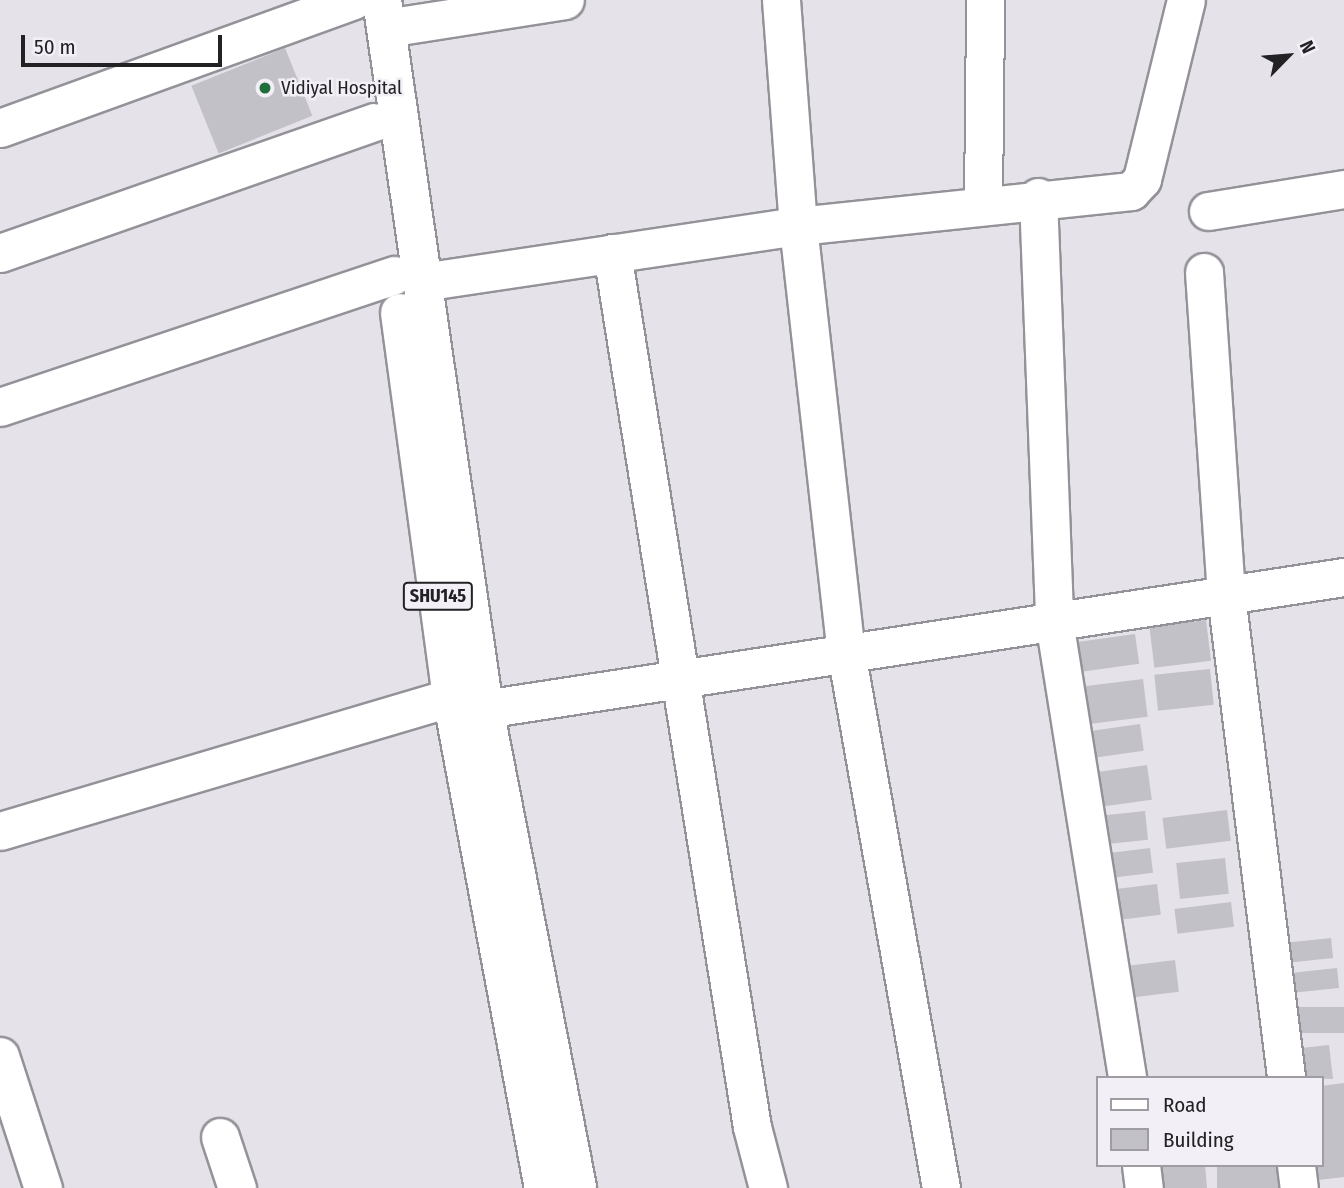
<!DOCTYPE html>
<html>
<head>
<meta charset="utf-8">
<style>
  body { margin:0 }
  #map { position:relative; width:1344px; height:1188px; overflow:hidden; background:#e5e2ea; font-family:"Fira Sans Condensed",sans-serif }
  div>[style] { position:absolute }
  .building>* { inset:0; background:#c3c1c8; transform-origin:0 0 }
  .roads { filter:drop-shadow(2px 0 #949299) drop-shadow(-2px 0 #949299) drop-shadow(0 2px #949299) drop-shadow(0 -2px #949299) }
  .minor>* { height:37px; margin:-18.5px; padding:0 18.5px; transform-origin:18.5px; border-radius:18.5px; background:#fff }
  .major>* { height:38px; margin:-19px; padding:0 19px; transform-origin:19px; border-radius:19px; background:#fff }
  .dots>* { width:19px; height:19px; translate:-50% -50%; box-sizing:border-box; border:4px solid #f2eff7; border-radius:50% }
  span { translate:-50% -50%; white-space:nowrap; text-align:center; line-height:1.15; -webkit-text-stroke:5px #f2eff7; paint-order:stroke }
  .shield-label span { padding:2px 5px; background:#f2eff7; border:2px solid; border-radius:5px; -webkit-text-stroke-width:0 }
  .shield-label { font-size:18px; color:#222123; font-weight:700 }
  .poi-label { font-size:19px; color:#222123 }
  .left { translate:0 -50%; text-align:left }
  .legend { position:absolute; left:1096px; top:1076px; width:228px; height:91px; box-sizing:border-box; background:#f2eff7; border:2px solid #9f9da2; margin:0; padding:9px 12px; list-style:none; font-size:21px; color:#222123 }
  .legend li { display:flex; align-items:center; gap:14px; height:35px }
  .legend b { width:35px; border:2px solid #9f9da2 }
  .north { position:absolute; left:1253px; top:21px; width:70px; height:70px; -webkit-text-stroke:5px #f2eff7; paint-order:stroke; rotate:65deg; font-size:19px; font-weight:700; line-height:28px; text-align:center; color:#222123 }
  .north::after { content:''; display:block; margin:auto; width:24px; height:32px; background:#222123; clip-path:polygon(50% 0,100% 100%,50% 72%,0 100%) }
  .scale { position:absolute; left:21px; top:35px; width:201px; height:32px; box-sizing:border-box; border:4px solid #222123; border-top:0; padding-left:9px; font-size:21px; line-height:24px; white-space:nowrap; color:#222123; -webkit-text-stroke:5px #f2eff7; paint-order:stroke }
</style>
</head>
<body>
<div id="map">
  <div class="building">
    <div style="left:285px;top:48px;width:73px;height:101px;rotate:68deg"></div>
    <div style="left:1206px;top:620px;width:41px;height:57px;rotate:83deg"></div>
    <div style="left:1135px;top:634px;width:30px;height:60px;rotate:82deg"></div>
    <div style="left:1210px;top:669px;width:36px;height:56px;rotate:84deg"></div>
    <div style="left:1143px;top:679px;width:38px;height:61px;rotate:83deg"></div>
    <div style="left:1140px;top:724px;width:27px;height:50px;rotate:82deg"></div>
    <div style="left:1147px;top:765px;width:35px;height:57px;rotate:82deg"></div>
    <div style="left:1227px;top:810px;width:31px;height:65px;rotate:83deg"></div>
    <div style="left:1145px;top:811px;width:29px;height:48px;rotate:84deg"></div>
    <div style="left:1150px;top:848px;width:25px;height:49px;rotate:83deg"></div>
    <div style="left:1225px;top:858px;width:36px;height:49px;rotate:84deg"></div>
    <div style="left:1157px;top:884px;width:31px;height:53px;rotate:83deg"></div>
    <div style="left:1231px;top:902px;width:25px;height:57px;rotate:83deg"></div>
    <div style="left:1331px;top:938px;width:20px;height:60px;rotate:84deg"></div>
    <div style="left:1175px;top:960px;width:32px;height:47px;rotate:83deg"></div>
    <div style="left:1337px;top:968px;width:20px;height:59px;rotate:84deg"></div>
    <div style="left:1344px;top:1007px;width:26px;height:60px;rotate:90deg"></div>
    <div style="clip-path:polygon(1329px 1045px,1333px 1079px,1296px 1078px,1292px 1049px)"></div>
    <div style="clip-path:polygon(1344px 1083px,1344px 1177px,1310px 1181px,1308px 1165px,1321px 1165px,1321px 1086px)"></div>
    <div style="clip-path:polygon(1183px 1165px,1205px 1165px,1207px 1188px,1158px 1188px,1155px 1168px)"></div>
    <div style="left:1217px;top:1165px;width:63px;height:23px"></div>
  </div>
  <div class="roads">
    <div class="minor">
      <div style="left:781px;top:0;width:227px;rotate:85.7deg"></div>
      <div style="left:798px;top:226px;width:429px;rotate:83.6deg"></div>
      <div style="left:846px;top:652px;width:544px;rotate:79.95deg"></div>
      <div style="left:386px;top:28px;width:181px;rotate:-8.9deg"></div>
      <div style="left:0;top:128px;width:376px;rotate:-19.9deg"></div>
      <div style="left:1038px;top:197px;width:424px;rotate:87.8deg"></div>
      <div style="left:1054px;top:621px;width:463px;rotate:80.9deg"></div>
      <div style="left:983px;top:203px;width:203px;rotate:-89.4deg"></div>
      <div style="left:1208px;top:211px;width:138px;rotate:-9.2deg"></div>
      <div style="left:0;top:253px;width:396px;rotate:-19.3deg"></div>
      <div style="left:612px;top:253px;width:885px;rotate:80.9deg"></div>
      <div style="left:752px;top:1127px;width:63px;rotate:75.3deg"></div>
      <div style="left:1204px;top:272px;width:324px;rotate:86.1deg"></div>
      <div style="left:1226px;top:595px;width:487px;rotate:82.9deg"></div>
      <div style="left:422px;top:282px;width:380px;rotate:-8.5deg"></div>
      <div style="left:798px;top:226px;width:335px;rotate:-6deg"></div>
      <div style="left:1131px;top:191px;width:16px;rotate:-47deg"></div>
      <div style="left:1142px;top:179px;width:184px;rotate:-76.2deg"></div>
      <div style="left:0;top:407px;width:416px;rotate:-18.5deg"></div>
      <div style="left:484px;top:709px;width:870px;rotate:-8.73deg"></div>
      <div style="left:0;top:831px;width:471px;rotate:-16.5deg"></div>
      <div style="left:0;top:1056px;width:139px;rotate:72deg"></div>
      <div style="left:220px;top:1137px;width:54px;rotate:71.6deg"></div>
      <div style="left:1141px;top:1165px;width:23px;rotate:83deg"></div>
      <div style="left:1296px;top:1165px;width:23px;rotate:83deg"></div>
    </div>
    <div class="major">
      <div style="left:382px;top:0;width:716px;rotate:81.81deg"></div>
      <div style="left:484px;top:709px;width:488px;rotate:79deg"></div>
      <div style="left:400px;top:313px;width:388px;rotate:82.3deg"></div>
      <div style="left:452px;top:697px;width:500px;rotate:79.4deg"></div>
    </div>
  </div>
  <div class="dots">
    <div style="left:265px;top:88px;background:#216e3d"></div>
  </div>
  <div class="shield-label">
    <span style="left:438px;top:596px">SHU145</span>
  </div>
  <div class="poi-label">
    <span class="left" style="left:281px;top:88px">Vidiyal Hospital</span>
  </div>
  <ul class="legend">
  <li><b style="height:9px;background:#fff"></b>Road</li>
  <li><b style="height:19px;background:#c3c1c8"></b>Building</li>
  </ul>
  <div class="north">N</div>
  <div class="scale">50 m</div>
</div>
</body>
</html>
